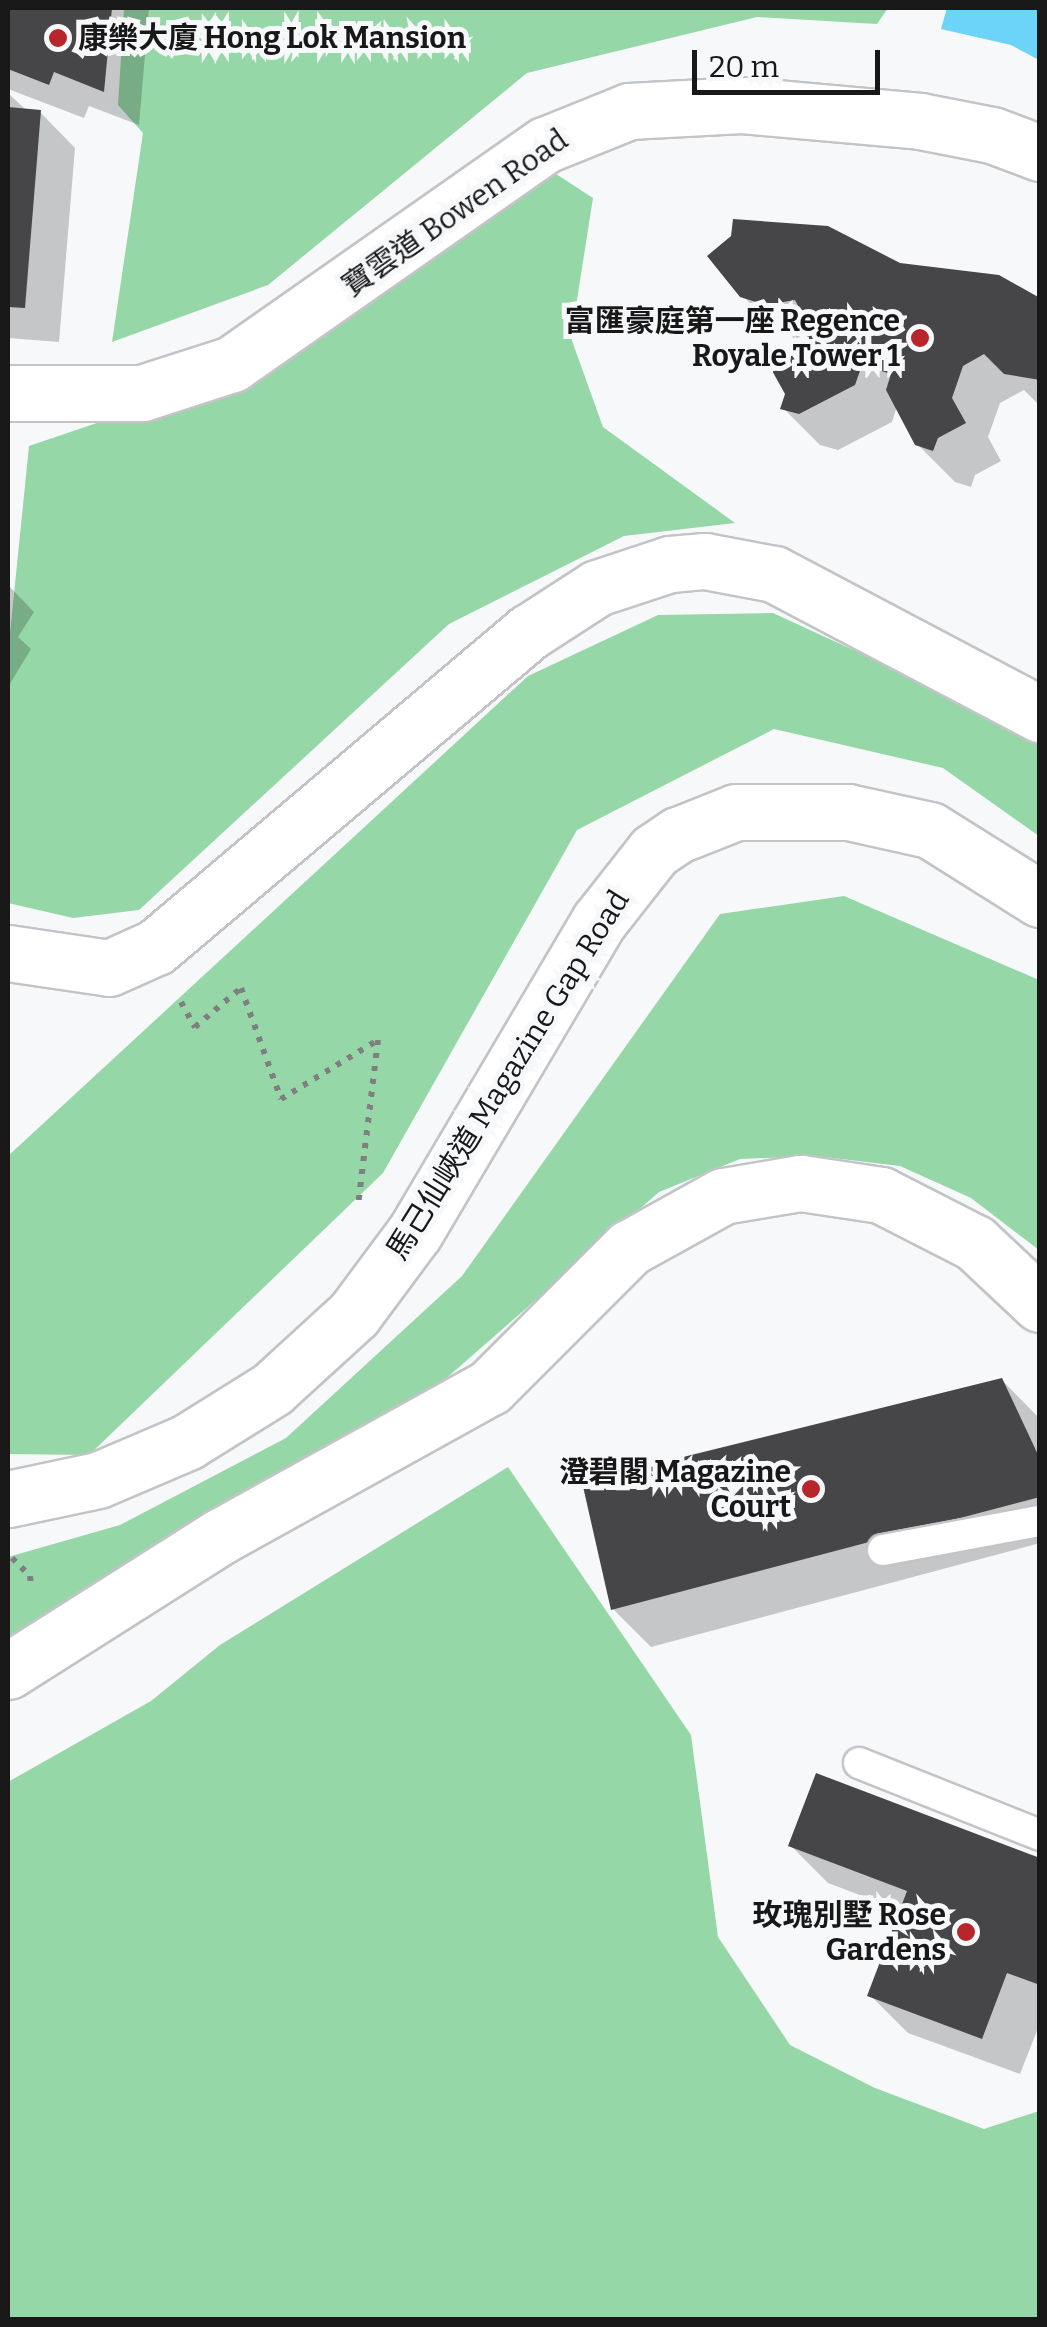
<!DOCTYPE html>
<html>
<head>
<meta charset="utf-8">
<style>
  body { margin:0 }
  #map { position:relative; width:1047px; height:2327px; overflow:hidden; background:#f7f8fa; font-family:Bitter,"Noto Sans TC",serif }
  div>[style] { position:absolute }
  .green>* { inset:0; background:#96d7a7 }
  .water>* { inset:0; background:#6cd4f9 }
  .shadow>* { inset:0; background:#0003 }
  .building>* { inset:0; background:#464548 }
  .path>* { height:6px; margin-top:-3px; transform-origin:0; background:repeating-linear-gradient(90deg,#7f7f81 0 5px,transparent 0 13px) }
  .roads { filter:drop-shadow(2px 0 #c3c4c7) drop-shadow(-2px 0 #c3c4c7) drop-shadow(0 2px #c3c4c7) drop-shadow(0 -2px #c3c4c7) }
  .lane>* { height:30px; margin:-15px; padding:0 15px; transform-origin:15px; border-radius:15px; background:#fff }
  .street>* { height:55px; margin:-27.5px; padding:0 27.5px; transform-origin:27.5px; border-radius:27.5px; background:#fff }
  .secondary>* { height:55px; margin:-27.5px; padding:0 27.5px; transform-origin:27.5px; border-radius:27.5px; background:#fff }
  .dots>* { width:28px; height:28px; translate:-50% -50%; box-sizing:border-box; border:5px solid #f7f8fa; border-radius:50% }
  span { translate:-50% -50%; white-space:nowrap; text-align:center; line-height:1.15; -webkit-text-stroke:10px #f7f8fa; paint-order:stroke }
  .poi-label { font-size:30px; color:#181819; font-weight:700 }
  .left { translate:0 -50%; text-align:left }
  .right { translate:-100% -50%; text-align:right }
  .street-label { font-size:30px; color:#181819 }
  .frame { position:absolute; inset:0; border:10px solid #181819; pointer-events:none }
  .scale { position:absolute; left:692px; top:50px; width:188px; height:45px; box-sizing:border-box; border:5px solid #181819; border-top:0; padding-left:12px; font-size:30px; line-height:35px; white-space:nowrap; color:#181819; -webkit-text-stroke:8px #f7f8fa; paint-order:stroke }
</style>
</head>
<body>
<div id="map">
  <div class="green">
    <div style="clip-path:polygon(124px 8px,888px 8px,877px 24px,757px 17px,527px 73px,268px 285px,112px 342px,143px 133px,118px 105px)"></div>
    <div style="clip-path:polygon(556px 174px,593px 198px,571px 338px,603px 427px,735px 523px,624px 536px,449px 624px,139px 910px,73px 918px,8px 903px,8px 653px,29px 446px,291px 357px)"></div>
    <div style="clip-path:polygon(773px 613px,960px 699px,1039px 745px,1039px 836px,943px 768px,774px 729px,577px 830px,383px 1173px,89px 1455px,8px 1454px,8px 1156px,528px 676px,658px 615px)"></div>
    <div style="clip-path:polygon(844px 896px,1039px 980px,1039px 1250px,971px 1198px,900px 1166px,816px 1156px,740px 1159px,659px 1192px,442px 1382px,8px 1656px,8px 1557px,120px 1525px,286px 1438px,462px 1276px,720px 914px)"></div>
    <div style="clip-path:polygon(508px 1467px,691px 1735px,718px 1937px,790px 2045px,875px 2088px,984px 2129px,1039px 2111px,1039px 2319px,8px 2319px,8px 1782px,151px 1701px,220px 1645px)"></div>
  </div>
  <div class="water">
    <div style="clip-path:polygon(947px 8px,1039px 8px,1039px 60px,1011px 45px,941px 29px)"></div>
  </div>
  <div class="shadow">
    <div style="clip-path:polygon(8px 8px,149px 8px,139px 125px,89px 106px,84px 118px,8px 89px)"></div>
    <div style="clip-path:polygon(8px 93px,27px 111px,40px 112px,75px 148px,59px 342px,8px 338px)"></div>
    <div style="clip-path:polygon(900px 266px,1040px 301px,1040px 406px,1024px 390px,1000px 403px,988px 437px,1001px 461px,975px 475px,971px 487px,955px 482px,917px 444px,897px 406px,892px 422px,838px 450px,820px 445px,783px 408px,803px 341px,780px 334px,742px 295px)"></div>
    <div style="clip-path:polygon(8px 585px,34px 612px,18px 637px,31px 649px,8px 687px)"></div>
    <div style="clip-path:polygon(1002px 1380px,1039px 1418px,1040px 1543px,651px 1647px,613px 1609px)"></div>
    <div style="clip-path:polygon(791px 1846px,1040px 1860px,1040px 2023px,1020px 2074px,908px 2033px,870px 1995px,902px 1911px,828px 1883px)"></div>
  </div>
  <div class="building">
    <div style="clip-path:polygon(8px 8px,112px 8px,104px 92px,54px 72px,49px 85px,8px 69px)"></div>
    <div style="clip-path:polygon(8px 107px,41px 110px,25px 308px,8px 307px)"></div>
    <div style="clip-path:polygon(733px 219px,828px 226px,900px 263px,999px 275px,1040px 298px,1040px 380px,1004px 374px,984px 354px,963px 366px,952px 398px,966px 423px,938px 438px,933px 451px,915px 445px,886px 390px,891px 374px,862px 365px,855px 385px,799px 414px,780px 409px,785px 394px,770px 367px,795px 354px,806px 322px,795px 300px,766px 305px,740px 297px,707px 256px,731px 236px)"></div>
    <div style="clip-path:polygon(1002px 1378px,1040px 1459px,1040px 1497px,611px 1610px,582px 1482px)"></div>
    <div style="clip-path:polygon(816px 1773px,1040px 1858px,1040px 1985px,1007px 1973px,982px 2039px,867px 1996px,907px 1891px,788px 1846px)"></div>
  </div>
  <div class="path">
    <div style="left:181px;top:1002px;width:29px;rotate:61deg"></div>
    <div style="left:195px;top:1027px;width:60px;rotate:-40.3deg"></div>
    <div style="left:241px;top:988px;width:118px;rotate:70.2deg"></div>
    <div style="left:281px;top:1099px;width:114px;rotate:-31.3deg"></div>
    <div style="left:378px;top:1040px;width:167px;rotate:96.9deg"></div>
    <div style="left:12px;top:1558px;width:25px;rotate:45deg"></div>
    <div style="left:30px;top:1576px;width:12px;rotate:85deg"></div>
  </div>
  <div class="roads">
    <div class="lane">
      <div style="left:883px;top:1550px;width:160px;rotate:-10.5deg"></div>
      <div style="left:859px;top:1763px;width:195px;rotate:21.7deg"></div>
    </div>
    <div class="street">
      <div style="left:8px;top:393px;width:134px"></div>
      <div style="left:142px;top:393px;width:95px;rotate:-17.9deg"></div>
      <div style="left:232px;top:364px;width:382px;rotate:-35deg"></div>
      <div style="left:545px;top:145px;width:91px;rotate:-22deg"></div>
      <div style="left:629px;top:111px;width:113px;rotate:-3deg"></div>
      <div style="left:742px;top:105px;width:179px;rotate:5.1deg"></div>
      <div style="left:920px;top:121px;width:73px;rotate:11deg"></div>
      <div style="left:992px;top:135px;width:51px;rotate:20.6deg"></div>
    </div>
    <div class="secondary">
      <div style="left:8px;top:953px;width:102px;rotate:8.4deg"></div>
      <div style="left:109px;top:968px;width:51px;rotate:-24.1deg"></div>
      <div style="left:156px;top:947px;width:488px;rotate:-40.2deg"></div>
      <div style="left:529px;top:632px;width:81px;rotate:-32.9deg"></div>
      <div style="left:597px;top:588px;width:77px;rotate:-18.2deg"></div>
      <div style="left:670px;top:564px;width:35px;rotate:-5deg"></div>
      <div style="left:705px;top:561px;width:70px;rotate:10.7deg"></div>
      <div style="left:774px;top:574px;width:301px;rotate:27.8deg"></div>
      <div style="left:8px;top:1499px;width:92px;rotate:-11.9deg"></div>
      <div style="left:98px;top:1480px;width:97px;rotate:-23.1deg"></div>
      <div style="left:187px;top:1442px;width:100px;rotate:-31.9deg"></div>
      <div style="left:272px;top:1389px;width:111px;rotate:-42.4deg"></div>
      <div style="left:354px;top:1314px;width:102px;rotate:-53.4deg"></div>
      <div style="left:415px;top:1232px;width:361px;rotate:-59.4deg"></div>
      <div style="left:599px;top:921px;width:89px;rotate:-51.8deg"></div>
      <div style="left:654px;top:851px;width:29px;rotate:-34deg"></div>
      <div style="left:678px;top:835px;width:62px;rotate:-21.6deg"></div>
      <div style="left:736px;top:812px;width:112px"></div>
      <div style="left:848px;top:812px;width:84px;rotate:12.4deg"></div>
      <div style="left:930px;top:830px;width:130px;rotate:32.1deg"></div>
      <div style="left:8px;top:1671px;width:252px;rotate:-32.4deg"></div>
      <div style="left:221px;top:1536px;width:308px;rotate:-29deg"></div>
      <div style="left:490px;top:1387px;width:197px;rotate:-45deg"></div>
      <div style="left:629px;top:1248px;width:107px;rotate:-29deg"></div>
      <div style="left:723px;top:1196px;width:79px;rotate:-9.5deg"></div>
      <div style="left:801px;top:1183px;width:81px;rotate:8.5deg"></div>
      <div style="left:881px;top:1195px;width:106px;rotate:27.1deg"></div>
      <div style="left:975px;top:1243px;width:89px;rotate:43.2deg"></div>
    </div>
  </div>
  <div class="dots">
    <div style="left:58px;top:38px;background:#b6262a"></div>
    <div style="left:920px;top:338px;background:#b6262a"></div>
    <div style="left:811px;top:1489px;background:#b6262a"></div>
    <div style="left:966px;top:1932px;background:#b6262a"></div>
  </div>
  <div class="poi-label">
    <span class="left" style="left:78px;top:38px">康樂大廈 Hong Lok Mansion</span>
    <span class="right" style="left:900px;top:338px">富匯豪庭第一座 Regence<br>Royale Tower 1</span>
    <span class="right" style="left:791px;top:1489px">澄碧閣 Magazine<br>Court</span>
    <span class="right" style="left:946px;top:1932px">玫瑰別墅 Rose<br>Gardens</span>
  </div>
  <div class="street-label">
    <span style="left:455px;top:213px;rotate:-35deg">寶雲道 Bowen Road</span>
    <span style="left:508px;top:1075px;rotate:-58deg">馬己仙峽道 Magazine Gap Road</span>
  </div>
  <div class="frame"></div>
  <div class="scale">20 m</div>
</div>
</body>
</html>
